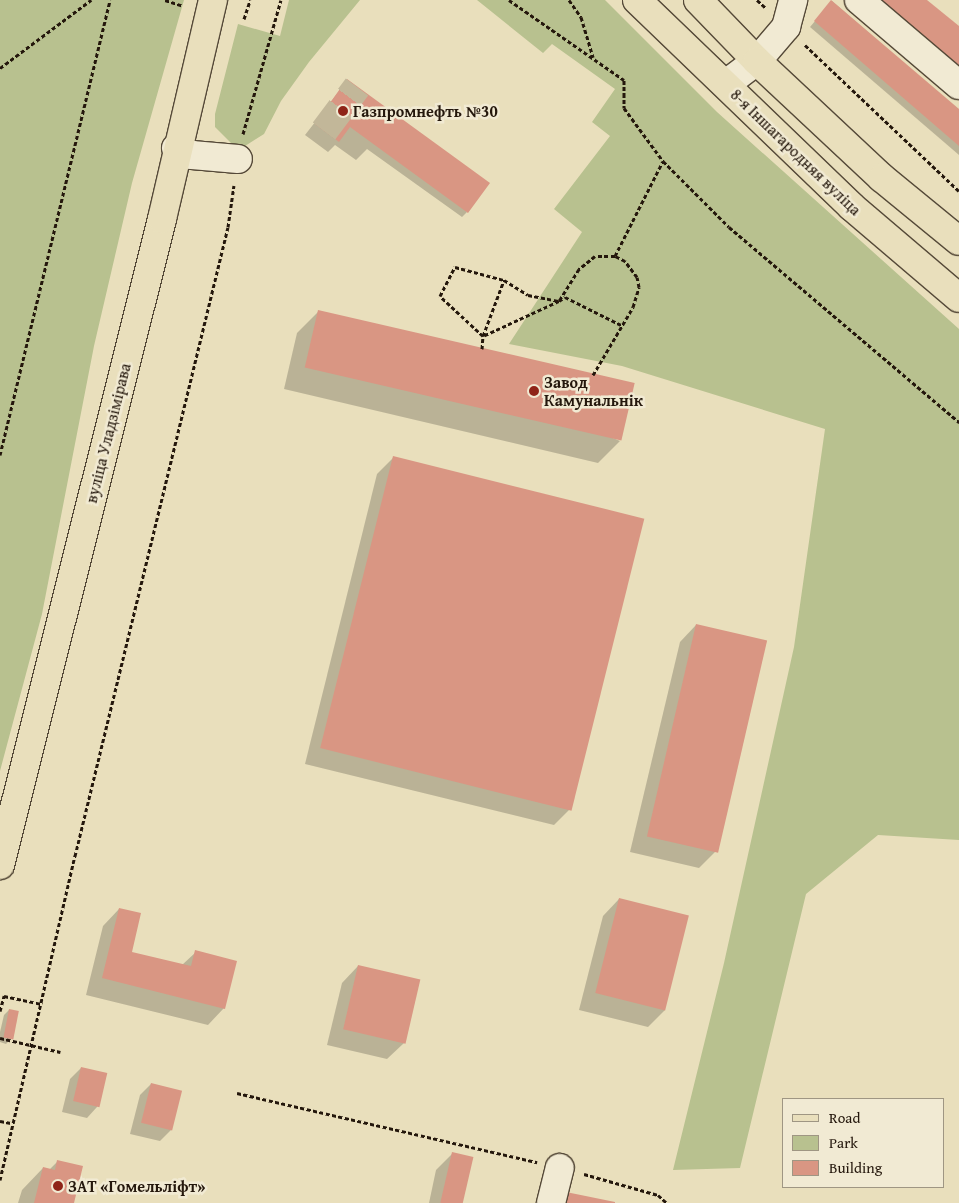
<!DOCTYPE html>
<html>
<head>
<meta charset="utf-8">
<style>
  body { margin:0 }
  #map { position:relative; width:959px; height:1203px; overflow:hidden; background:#e9dfbc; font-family:"Gentium Book Plus",serif }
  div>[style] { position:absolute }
  .green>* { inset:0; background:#b8c18f }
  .shadow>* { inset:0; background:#0003 }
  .building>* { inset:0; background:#d99683; transform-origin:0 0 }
  .minor-tunnel>* { height:28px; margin-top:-14px; transform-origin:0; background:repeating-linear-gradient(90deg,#c2b799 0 28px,transparent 0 42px) }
  .path>* { height:3px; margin-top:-1.5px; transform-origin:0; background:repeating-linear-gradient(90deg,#24170c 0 4px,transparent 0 6.5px) }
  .roads { filter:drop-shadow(1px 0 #554938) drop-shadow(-1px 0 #554938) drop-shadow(0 1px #554938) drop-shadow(0 -1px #554938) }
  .minor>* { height:28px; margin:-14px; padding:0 14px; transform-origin:14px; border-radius:14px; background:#f1ead3 }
  .major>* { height:28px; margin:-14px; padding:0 14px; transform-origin:14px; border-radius:14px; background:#e9dfbc }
  .dots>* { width:14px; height:14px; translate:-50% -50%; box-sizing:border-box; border:2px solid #f1ead3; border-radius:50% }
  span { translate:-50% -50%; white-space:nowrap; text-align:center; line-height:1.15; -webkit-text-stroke:5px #f1ead3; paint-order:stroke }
  .poi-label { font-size:16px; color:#24170c; font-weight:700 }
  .left { translate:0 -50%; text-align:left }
  .street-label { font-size:16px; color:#24170c }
  .legend { position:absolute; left:782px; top:1098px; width:162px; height:90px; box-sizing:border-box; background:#f1ead3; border:1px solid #9f9683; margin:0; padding:6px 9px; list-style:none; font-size:15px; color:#24170c }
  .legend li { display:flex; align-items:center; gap:10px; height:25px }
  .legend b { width:25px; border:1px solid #9f9683 }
</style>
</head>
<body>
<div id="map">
  <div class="green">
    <div style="clip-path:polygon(0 0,184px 0,132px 183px,94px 346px,42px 614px,0 771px)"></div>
    <div style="clip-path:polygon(289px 0,360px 0,309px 62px,281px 101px,264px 134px,245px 146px,232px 144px,215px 127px,215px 114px,238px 24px,280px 36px)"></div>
    <div style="clip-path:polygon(477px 0,605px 0,717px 112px,959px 329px,959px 840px,878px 835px,806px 894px,740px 1168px,673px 1170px,724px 963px,794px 647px,825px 429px,622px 366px,509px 344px,582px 232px,554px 209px,610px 136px,592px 122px,615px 89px,552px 44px,543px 53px)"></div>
  </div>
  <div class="shadow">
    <div style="clip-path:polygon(832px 1px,959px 111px,959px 155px,810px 27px)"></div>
    <div style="clip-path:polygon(347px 81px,467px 212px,462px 217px,367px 149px,356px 160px,335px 145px,328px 152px,305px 135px)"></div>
    <div style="clip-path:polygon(318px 312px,620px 441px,598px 463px,284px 389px,297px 333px)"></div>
    <div style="clip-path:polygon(393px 458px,570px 809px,554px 825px,305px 764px,377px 474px)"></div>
    <div style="clip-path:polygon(696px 625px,715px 852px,699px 868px,630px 852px,680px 642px)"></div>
    <div style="clip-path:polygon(619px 899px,665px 1010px,648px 1027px,579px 1010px,603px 916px)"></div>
    <div style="clip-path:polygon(119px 909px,130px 953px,182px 965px,196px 952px,224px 1008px,208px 1025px,86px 995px,103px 926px)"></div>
    <div style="clip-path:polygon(358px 966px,418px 980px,404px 1043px,387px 1059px,327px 1045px,342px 983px)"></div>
    <div style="clip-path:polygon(9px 1010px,11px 1039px,6px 1044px,0 1042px,0 1032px,4px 1015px)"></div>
    <div style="clip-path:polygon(81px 1068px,105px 1074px,97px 1107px,87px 1118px,62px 1112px,70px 1079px)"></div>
    <div style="clip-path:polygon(151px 1084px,171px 1130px,160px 1141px,130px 1134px,140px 1095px)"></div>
    <div style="clip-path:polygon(453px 1153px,462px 1203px,429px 1203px,436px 1170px)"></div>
    <div style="clip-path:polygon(58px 1161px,73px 1203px,18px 1203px,22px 1190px,43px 1168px,49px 1170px)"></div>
  </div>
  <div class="building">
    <div style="clip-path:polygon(831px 0,959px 109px,959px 146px,814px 21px)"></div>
    <div style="clip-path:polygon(876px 0,927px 0,959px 26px,959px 70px)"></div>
    <div style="clip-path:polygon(347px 79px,490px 183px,468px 213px,350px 127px,339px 142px,315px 124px)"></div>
    <div style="left:318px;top:310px;width:325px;height:59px;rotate:13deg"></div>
    <div style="left:393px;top:456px;width:259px;height:301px;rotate:14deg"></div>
    <div style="left:696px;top:624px;width:73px;height:218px;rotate:13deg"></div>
    <div style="left:619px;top:898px;width:72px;height:98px;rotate:14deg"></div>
    <div style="clip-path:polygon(119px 908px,141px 913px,132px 952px,191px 966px,195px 950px,237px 961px,225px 1009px,102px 978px)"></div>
    <div style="left:358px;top:965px;width:64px;height:66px;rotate:13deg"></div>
    <div style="left:9px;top:1009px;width:10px;height:29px;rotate:11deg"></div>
    <div style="left:81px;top:1067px;width:27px;height:35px;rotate:13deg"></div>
    <div style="left:151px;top:1083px;width:32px;height:41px;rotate:14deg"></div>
    <div style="left:452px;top:1152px;width:22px;height:52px;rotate:13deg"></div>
    <div style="clip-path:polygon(57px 1160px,83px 1166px,74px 1203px,34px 1203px,43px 1167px,55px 1170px)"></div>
    <div style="clip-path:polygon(566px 1192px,615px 1202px,615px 1203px,563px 1203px)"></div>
  </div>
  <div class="minor-tunnel">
    <div style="left:324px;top:131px;width:55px;rotate:-53.1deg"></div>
  </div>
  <div class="path">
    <div style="left:165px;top:0;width:19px;rotate:18deg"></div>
    <div style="left:509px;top:0;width:140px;rotate:34.8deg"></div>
    <div style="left:624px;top:80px;width:28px;rotate:90deg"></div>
    <div style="left:624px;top:108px;width:66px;rotate:53.7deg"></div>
    <div style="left:663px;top:161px;width:93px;rotate:45deg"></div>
    <div style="left:729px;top:227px;width:302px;rotate:40.3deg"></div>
    <div style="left:569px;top:0;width:21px;rotate:55deg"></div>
    <div style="left:581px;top:17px;width:42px;rotate:73.3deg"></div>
    <div style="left:757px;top:0;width:12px;rotate:42deg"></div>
    <div style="left:244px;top:19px;width:20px;rotate:-72deg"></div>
    <div style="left:805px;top:45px;width:212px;rotate:43.5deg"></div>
    <div style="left:0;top:68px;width:114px;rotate:-36.8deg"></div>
    <div style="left:243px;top:134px;width:139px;rotate:-74.2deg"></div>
    <div style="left:615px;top:256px;width:106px;rotate:-63.2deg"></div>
    <div style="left:483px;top:336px;width:59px;rotate:-137.1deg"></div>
    <div style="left:440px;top:296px;width:33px;rotate:-63deg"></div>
    <div style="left:455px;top:267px;width:51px;rotate:14.9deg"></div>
    <div style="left:482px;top:349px;width:13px;rotate:-86deg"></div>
    <div style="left:483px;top:336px;width:60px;rotate:-69.4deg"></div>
    <div style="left:504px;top:280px;width:28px;rotate:32deg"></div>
    <div style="left:528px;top:295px;width:32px;rotate:11deg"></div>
    <div style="left:559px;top:301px;width:84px;rotate:155.3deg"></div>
    <div style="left:593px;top:375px;width:79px;rotate:-59.5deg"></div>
    <div style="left:633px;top:307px;width:21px;rotate:-73deg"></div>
    <div style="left:639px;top:287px;width:10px;rotate:-101deg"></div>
    <div style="left:637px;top:277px;width:20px;rotate:-127deg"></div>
    <div style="left:625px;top:261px;width:11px;rotate:-153deg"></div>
    <div style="left:615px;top:256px;width:20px;rotate:180deg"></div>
    <div style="left:595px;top:256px;width:21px;rotate:141deg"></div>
    <div style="left:579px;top:269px;width:38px;rotate:122deg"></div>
    <div style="left:559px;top:301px;width:7px;rotate:-34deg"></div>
    <div style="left:565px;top:297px;width:63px;rotate:26.6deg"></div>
    <div style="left:0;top:455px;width:468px;rotate:-76.4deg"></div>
    <div style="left:0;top:1011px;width:16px;rotate:-75deg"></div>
    <div style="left:4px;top:996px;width:39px;rotate:12deg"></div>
    <div style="left:0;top:1038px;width:62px;rotate:13.1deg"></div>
    <div style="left:237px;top:1093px;width:308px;rotate:13deg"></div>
    <div style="left:0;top:1121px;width:11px;rotate:10deg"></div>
    <div style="left:584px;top:1174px;width:77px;rotate:15.8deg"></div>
    <div style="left:658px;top:1195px;width:12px;rotate:42deg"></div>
    <div style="left:0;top:1180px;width:333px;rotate:-77deg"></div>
    <div style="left:75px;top:856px;width:647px;rotate:-76.33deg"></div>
    <div style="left:228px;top:227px;width:42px;rotate:-81.9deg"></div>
  </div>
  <div class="roads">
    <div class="minor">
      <div style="left:859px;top:0;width:131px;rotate:40.4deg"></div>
      <div style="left:726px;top:84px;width:39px;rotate:-37deg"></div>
      <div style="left:757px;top:61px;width:45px;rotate:-49.5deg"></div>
      <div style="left:786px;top:27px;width:28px;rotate:-75deg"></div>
      <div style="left:176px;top:148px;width:17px;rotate:24deg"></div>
      <div style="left:192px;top:155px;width:46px;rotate:5deg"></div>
      <div style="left:551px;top:1203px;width:36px;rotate:-76deg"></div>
    </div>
    <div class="major">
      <div style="left:637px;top:0;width:298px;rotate:43.9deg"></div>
      <div style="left:852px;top:207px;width:140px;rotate:40.4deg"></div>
      <div style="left:698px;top:0;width:85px;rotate:46deg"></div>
      <div style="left:757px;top:61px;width:171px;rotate:43.1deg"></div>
      <div style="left:882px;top:178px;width:99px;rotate:39.3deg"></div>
      <div style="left:0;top:865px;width:666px;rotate:-75.92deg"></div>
      <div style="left:162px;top:219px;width:225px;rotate:-76.9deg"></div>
    </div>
  </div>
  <div class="dots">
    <div style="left:343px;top:111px;background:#8f2418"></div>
    <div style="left:534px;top:391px;background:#8f2418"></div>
    <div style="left:58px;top:1186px;background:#8f2418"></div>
  </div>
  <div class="poi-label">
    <span class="left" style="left:353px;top:111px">Газпромнефть №30</span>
    <span class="left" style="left:544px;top:391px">Завод<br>Камунальнік</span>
    <span class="left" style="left:68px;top:1186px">ЗАТ «Гомельліфт»</span>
  </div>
  <div class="street-label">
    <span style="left:796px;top:152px;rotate:44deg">8-я Іншагародняя вуліца</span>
    <span style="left:108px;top:433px;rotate:-76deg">вуліца Уладзімірава</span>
  </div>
  <ul class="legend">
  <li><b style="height:6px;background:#e9dfbc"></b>Road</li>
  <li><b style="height:14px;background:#b8c18f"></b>Park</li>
  <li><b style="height:14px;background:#d99683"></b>Building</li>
  </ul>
</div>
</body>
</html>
